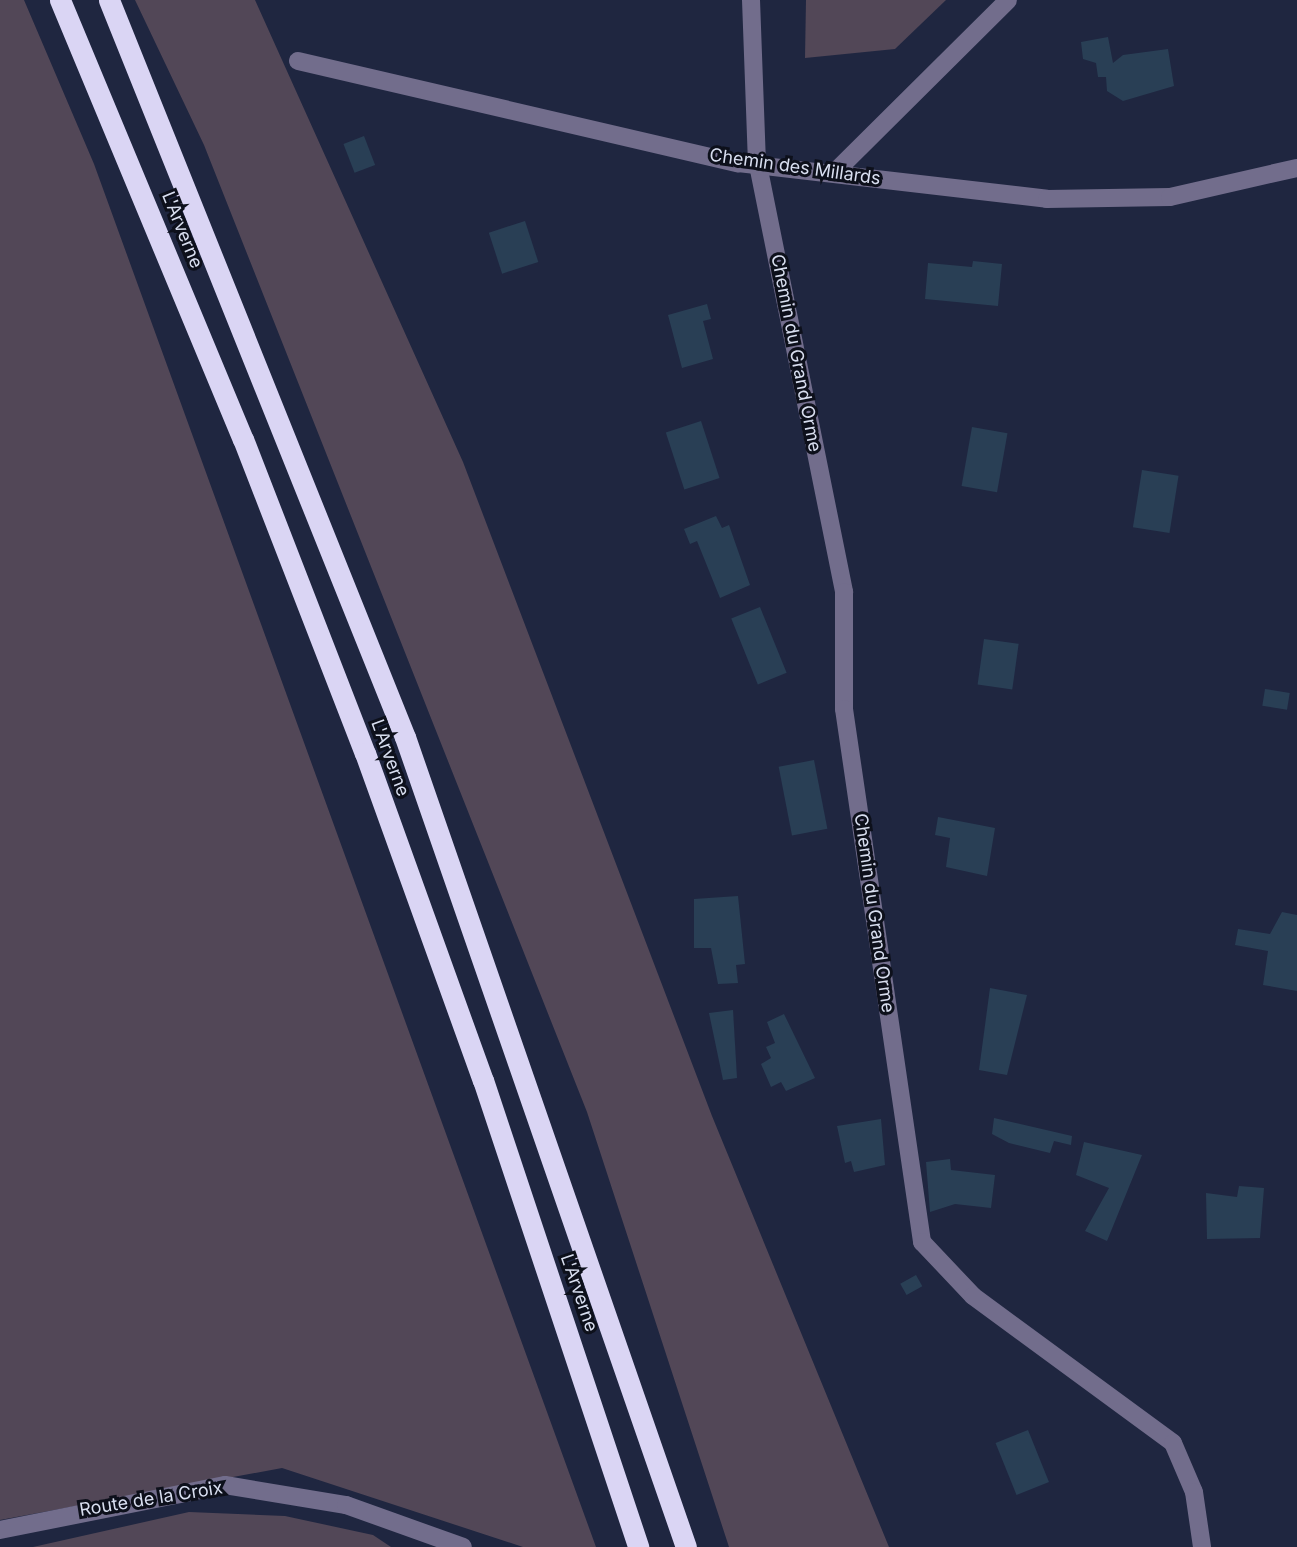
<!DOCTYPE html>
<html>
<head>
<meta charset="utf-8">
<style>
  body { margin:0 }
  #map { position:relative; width:1297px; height:1547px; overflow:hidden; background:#1f2640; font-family:Inter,sans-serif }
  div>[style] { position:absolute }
  .green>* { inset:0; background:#524757 }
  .building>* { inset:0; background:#293f55; transform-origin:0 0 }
  .minor>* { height:18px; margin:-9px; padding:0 9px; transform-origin:9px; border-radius:9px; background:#726d8c }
  .highway>* { height:21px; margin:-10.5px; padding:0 10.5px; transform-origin:10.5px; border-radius:10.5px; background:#dad5f4 }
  span { translate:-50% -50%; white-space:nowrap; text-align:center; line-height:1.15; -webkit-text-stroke:6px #0d101b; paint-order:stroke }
  .street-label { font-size:18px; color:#d8deef }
</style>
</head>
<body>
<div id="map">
  <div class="green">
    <div style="clip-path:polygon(0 0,24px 0,94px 164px,596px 1547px,523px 1547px,282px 1468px,0 1520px)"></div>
    <div style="clip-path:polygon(135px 0,255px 0,463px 462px,712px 1116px,889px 1547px,729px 1547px,587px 1112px,204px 145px)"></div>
    <div style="clip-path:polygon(806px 0,946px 0,895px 49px,805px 58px)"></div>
    <div style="clip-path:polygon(189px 1512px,285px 1516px,373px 1535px,391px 1547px,33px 1547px)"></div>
  </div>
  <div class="building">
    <div style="clip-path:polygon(1108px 37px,1113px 63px,1123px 55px,1168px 49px,1174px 86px,1123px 101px,1107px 91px,1106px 77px,1098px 77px,1096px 63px,1083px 59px,1081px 42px)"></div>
    <div style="left:364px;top:136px;width:31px;height:22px;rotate:69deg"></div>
    <div style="left:525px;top:221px;width:43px;height:38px;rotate:72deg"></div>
    <div style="clip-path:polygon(973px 261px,1002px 264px,998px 306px,925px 299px,928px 263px,972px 267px)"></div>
    <div style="clip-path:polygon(707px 304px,711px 319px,703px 321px,713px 359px,682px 368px,668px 315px)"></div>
    <div style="left:701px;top:421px;width:60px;height:37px;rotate:72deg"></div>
    <div style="left:972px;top:427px;width:36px;height:60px;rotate:10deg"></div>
    <div style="left:1142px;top:470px;width:37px;height:58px;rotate:9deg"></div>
    <div style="clip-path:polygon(716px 516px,722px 528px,729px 525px,750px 585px,720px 598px,697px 541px,690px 544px,684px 529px)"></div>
    <div style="left:760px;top:607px;width:71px;height:31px;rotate:68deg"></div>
    <div style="left:984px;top:639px;width:35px;height:46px;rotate:8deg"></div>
    <div style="left:1265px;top:689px;width:25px;height:17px;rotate:9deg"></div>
    <div style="left:814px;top:760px;width:70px;height:36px;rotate:79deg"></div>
    <div style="clip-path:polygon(938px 817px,995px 828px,987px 876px,946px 867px,950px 838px,935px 835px)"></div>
    <div style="clip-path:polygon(738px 896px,745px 964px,736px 965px,738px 983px,718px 984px,711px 948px,694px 948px,694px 899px)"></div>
    <div style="clip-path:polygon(1282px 912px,1297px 915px,1297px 991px,1263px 985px,1268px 951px,1235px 945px,1238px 929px,1270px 934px)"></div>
    <div style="clip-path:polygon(990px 988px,1027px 995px,1007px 1075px,979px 1070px)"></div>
    <div style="clip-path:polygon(733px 1010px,737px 1078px,723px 1080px,709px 1013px)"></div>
    <div style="clip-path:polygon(784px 1014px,815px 1078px,786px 1091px,781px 1082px,771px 1087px,761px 1064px,771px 1058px,766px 1047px,775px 1043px,767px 1022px)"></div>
    <div style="clip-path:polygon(994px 1118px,1072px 1136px,1071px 1145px,1054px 1141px,1050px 1153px,1009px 1143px,992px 1134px)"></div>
    <div style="clip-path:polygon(881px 1119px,885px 1165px,854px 1172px,851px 1161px,845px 1163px,837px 1126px)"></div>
    <div style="clip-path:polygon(1084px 1142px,1142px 1155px,1107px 1241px,1085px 1231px,1109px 1188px,1076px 1175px)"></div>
    <div style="clip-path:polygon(950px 1159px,951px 1170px,995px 1175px,991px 1208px,955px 1204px,930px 1212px,926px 1162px)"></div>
    <div style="clip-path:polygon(1239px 1186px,1264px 1188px,1260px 1238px,1207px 1239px,1206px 1193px,1237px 1197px)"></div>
    <div style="left:916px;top:1275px;width:13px;height:18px;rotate:61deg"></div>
    <div style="left:1028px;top:1430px;width:56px;height:35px;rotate:68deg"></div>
  </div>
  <div class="minor">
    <div style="left:751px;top:0;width:160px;rotate:87.9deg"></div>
    <div style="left:757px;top:160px;width:441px;rotate:78.6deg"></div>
    <div style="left:844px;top:592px;width:117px;rotate:90deg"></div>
    <div style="left:844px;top:709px;width:539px;rotate:81.67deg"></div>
    <div style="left:922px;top:1242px;width:74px;rotate:46.6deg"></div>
    <div style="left:973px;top:1296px;width:248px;rotate:36.3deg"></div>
    <div style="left:1173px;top:1443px;width:53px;rotate:66.8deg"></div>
    <div style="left:1194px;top:1492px;width:56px;rotate:81.7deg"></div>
    <div style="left:298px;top:61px;width:452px;rotate:13.1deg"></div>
    <div style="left:738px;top:163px;width:311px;rotate:6.6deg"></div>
    <div style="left:1047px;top:199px;width:123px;rotate:-0.9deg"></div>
    <div style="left:1170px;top:197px;width:130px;rotate:-12.9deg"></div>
    <div style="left:834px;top:173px;width:245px;rotate:-44.8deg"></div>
    <div style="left:0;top:1530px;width:229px;rotate:-11.3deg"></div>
    <div style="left:225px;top:1485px;width:123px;rotate:9.4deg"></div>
    <div style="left:346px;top:1505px;width:124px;rotate:19.7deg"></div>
  </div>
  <div class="highway">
    <div style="left:60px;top:0;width:476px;rotate:67.4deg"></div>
    <div style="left:243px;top:439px;width:337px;rotate:68.8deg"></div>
    <div style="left:365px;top:753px;width:348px;rotate:70.2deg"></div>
    <div style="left:483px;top:1080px;width:492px;rotate:71.6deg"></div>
    <div style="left:109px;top:0;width:794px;rotate:68.12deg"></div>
    <div style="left:405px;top:737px;width:857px;rotate:70.87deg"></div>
  </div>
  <div class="street-label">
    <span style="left:795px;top:167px;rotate:8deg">Chemin des Millards</span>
    <span style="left:182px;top:230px;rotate:68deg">L'Arverne</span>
    <span style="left:796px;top:353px;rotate:79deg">Chemin du Grand Orme</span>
    <span style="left:390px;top:758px;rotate:70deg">L'Arverne</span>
    <span style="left:874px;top:913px;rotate:82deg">Chemin du Grand Orme</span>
    <span style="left:579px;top:1293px;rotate:71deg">L'Arverne</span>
    <span style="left:151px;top:1499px;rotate:-9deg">Route de la Croix</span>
  </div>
</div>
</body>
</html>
